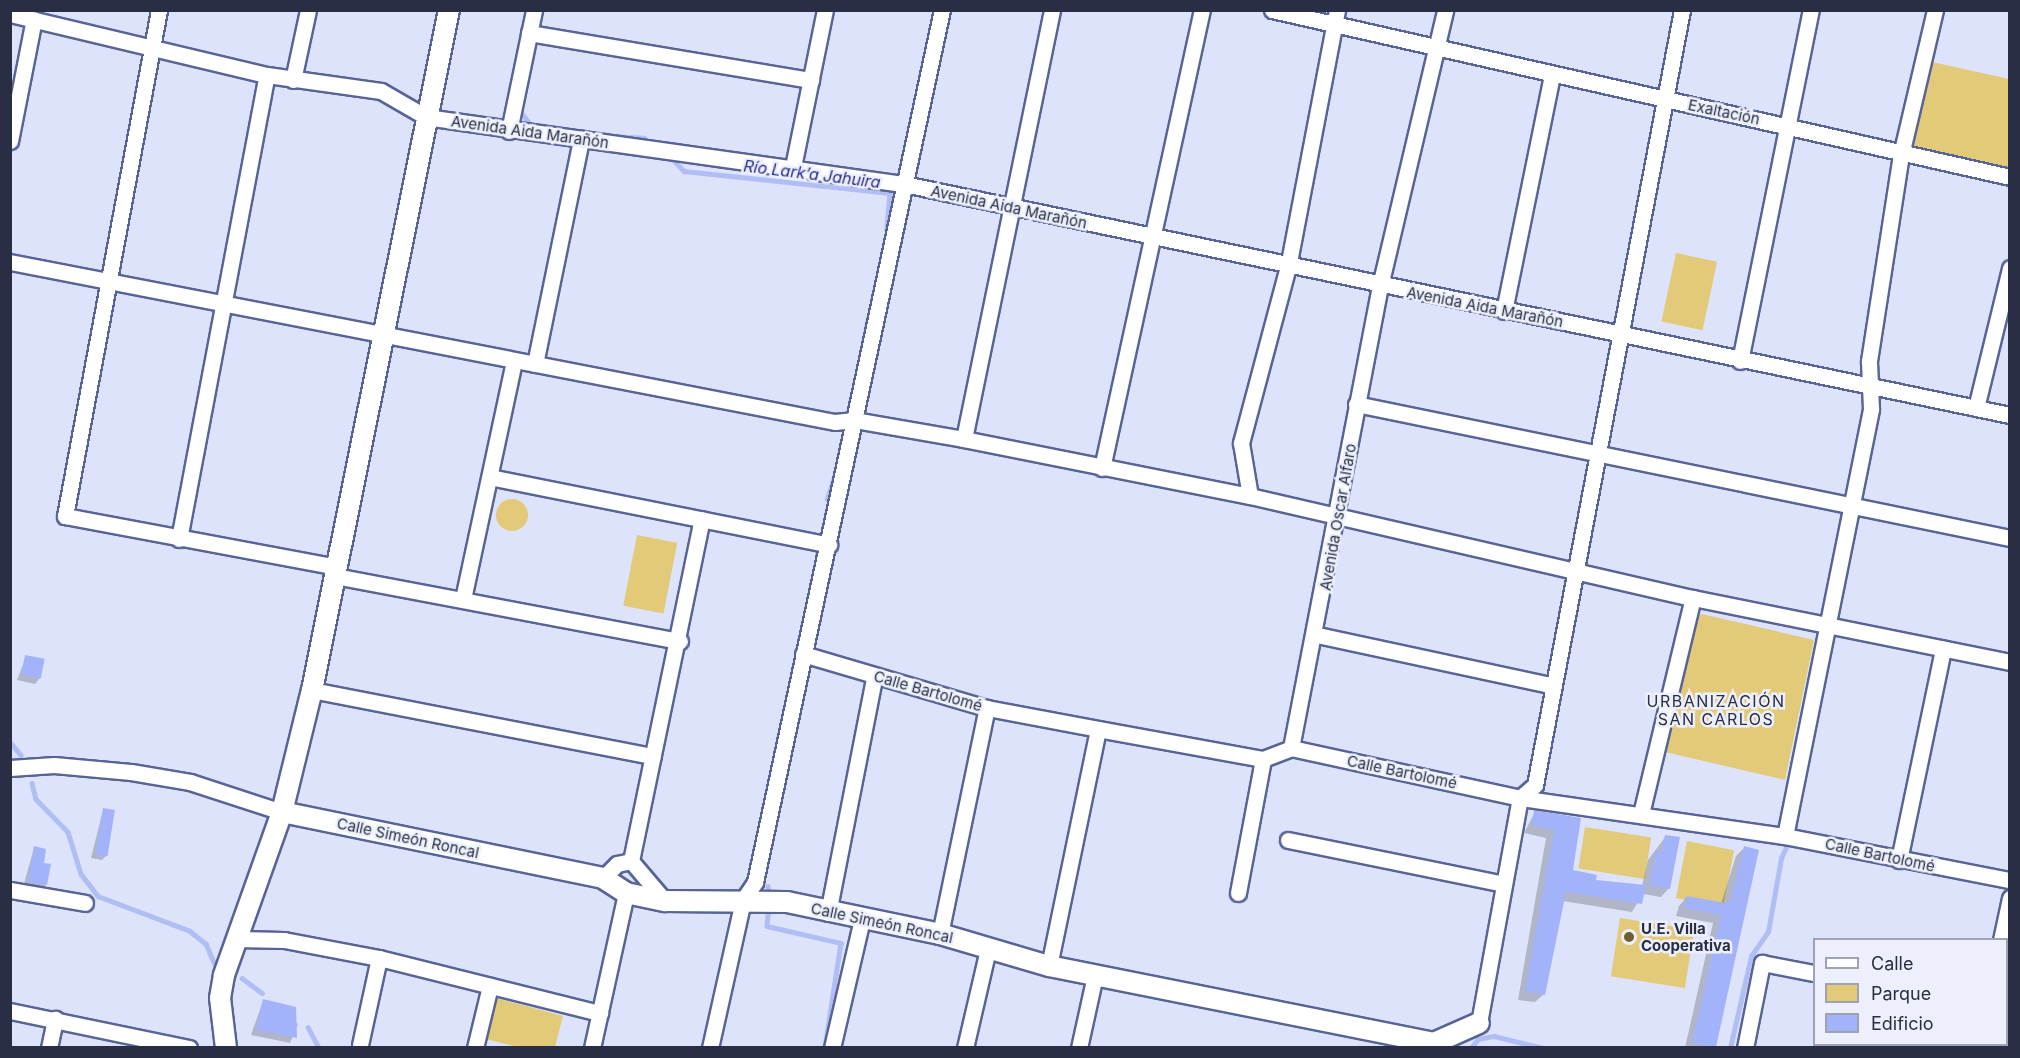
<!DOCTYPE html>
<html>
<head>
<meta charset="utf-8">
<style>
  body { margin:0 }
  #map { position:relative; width:2020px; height:1058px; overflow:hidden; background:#dce3fa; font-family:Inter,sans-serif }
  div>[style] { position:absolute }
  .green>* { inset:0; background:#e2ca78; transform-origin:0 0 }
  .round { border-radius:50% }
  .shadow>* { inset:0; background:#0003 }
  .stream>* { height:4.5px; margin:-2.25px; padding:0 2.25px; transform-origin:2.25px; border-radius:2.25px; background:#b0bef4 }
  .building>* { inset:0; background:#a2b3fa; transform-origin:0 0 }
  .roads { filter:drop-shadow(2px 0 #586496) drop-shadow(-2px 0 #586496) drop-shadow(0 2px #586496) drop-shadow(0 -2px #586496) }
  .minor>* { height:15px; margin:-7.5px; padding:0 7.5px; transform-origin:7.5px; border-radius:7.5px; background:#fff }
  .tertiary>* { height:20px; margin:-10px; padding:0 10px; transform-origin:10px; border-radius:10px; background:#fff }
  .dots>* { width:16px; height:16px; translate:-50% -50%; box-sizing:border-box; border:3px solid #edf0fc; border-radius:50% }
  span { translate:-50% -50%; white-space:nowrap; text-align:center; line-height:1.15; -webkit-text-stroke:5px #edf0fc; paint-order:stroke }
  .street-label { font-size:15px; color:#292e44 }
  .poi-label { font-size:15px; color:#292e44; font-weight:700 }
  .left { translate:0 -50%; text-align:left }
  .water-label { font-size:16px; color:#262a8d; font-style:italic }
  .neighbourhood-label { font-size:16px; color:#292e44; letter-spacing:1.5px }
  .frame { position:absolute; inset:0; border:12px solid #292e44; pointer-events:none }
  .legend { position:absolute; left:1813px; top:938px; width:195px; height:108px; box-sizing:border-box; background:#edf0fc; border:2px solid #9fa2b2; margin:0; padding:8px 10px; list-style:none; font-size:18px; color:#292e44 }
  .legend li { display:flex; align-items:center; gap:12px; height:30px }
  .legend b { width:30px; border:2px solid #9fa2b2 }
</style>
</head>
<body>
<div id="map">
  <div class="green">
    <div style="clip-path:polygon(1932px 62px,2009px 79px,2009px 168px,1913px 148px)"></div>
    <div style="left:1676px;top:253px;width:42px;height:70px;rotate:12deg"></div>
    <div class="round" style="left:496px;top:499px;width:32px;height:32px"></div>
    <div style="left:637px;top:535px;width:41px;height:72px;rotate:11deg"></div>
    <div style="clip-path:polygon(1702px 614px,1814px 640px,1785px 780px,1665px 752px,1695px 618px)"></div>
    <div style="left:1585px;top:827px;width:67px;height:42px;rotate:9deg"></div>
    <div style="left:1687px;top:841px;width:48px;height:58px;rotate:11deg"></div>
    <div style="left:1620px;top:918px;width:75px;height:59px;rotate:9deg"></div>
    <div style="clip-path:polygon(496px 998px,563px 1016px,555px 1047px,519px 1047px,485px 1039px)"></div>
  </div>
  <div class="shadow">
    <div style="clip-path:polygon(26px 657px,40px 678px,35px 684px,17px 680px)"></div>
    <div style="clip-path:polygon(103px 810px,106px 856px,102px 860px,91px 858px)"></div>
    <div style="clip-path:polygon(1535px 812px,1579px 820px,1571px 871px,1594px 881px,1642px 886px,1648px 860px,1666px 836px,1669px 888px,1661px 897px,1643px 894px,1632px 912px,1563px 901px,1544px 994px,1535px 1002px,1518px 1000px,1546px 838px,1524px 833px)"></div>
    <div style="clip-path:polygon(34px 848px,46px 885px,40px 890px,23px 887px)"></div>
    <div style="clip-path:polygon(1744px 848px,1757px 851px,1715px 1048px,1685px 1048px,1713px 923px,1676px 916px,1679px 906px,1687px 897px,1721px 904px,1736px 856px)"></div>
    <div style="clip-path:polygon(263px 1001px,298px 1024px,290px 1043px,251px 1035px)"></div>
  </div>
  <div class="stream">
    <div style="left:519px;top:110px;width:21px;rotate:51deg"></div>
    <div style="left:611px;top:136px;width:33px;rotate:3deg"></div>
    <div style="left:644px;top:138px;width:9px;rotate:41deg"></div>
    <div style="left:670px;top:156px;width:21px;rotate:47deg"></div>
    <div style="left:684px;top:171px;width:207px;rotate:6.1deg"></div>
    <div style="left:890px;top:193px;width:37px;rotate:95deg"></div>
    <div style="left:850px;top:412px;width:96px;rotate:-79.2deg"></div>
    <div style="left:831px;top:505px;width:7px;rotate:-124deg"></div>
    <div style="left:827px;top:499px;width:49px;rotate:-72.3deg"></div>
    <div style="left:817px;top:554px;width:31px;rotate:-75deg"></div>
    <div style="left:10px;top:742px;width:17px;rotate:50deg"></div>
    <div style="left:32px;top:783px;width:16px;rotate:76deg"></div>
    <div style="left:36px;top:799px;width:46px;rotate:45.9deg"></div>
    <div style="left:68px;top:832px;width:44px;rotate:72.8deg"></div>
    <div style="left:81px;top:874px;width:28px;rotate:52deg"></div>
    <div style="left:98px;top:896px;width:98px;rotate:20.8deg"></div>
    <div style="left:190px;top:931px;width:21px;rotate:39deg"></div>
    <div style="left:206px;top:944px;width:22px;rotate:66deg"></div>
    <div style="left:768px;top:886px;width:12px;rotate:81deg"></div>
    <div style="left:769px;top:906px;width:20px;rotate:96deg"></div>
    <div style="left:767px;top:926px;width:76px;rotate:12.9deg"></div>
    <div style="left:841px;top:943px;width:106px;rotate:98.7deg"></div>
    <div style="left:2006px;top:965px;width:16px;rotate:-75deg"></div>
    <div style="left:242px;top:978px;width:25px;rotate:37deg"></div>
    <div style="left:308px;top:1027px;width:24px;rotate:62deg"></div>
    <div style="left:1471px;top:1048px;width:11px;rotate:-52deg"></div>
    <div style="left:1478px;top:1039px;width:16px;rotate:-11deg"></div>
    <div style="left:1494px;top:1036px;width:50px;rotate:13.8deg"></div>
    <div style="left:1730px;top:1048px;width:94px;rotate:-77.1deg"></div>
    <div style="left:1751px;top:956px;width:29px;rotate:-55deg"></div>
    <div style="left:1768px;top:932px;width:75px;rotate:-80deg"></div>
    <div style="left:1781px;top:858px;width:33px;rotate:-65deg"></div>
    <div style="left:1990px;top:1048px;width:4px;rotate:-76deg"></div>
  </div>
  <div class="building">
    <div style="left:25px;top:655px;width:20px;height:20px;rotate:11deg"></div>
    <div style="left:103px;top:808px;width:12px;height:47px;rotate:9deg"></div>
    <div style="clip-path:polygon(1534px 810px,1581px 818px,1573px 870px,1597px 875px,1596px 880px,1646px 885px,1642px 904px,1566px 892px,1545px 995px,1525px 991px,1554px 830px,1532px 825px)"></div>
    <div style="clip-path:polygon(1665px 835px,1680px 837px,1670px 889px,1649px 885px,1656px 850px,1662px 851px)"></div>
    <div style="clip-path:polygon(34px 846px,46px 849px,44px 863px,51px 864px,47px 885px,28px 882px)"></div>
    <div style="clip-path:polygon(1744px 846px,1759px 850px,1716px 1047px,1710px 1047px,1692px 1043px,1721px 915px,1684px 908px,1686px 896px,1726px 903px,1731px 899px)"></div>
    <div style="clip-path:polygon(263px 999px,296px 1007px,297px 1038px,256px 1030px)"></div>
  </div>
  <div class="roads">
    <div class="minor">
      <div style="left:159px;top:10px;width:515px;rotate:100.52deg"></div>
      <div style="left:65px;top:516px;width:277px;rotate:10.6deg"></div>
      <div style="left:1272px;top:10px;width:757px;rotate:12.75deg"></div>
      <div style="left:10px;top:14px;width:264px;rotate:13.4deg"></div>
      <div style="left:267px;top:75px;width:115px;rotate:8deg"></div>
      <div style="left:381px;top:91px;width:52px;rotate:30deg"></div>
      <div style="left:426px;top:117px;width:483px;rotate:8deg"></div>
      <div style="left:904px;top:184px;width:1130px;rotate:11.8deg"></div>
      <div style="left:529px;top:33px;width:286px;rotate:9.5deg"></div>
      <div style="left:293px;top:80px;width:72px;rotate:-77.9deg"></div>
      <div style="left:509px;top:131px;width:124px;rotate:-78.3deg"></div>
      <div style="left:10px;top:141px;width:124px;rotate:-78.9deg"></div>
      <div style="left:793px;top:167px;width:160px;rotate:-78.5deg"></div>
      <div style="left:10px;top:262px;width:840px;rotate:10.98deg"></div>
      <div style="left:835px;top:422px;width:19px;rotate:-6deg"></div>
      <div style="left:854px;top:420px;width:112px;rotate:9.8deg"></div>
      <div style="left:964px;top:439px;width:292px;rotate:11.3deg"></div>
      <div style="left:1250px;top:496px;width:455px;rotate:13deg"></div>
      <div style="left:1693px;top:598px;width:323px;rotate:11.4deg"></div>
      <div style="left:1504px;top:311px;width:240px;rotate:-78.5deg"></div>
      <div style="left:1740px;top:361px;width:358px;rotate:-78.6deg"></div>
      <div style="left:535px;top:364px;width:230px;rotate:-78.4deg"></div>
      <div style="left:1356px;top:404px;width:668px;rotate:11.58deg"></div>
      <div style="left:1976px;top:408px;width:144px;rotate:-76.3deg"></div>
      <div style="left:964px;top:439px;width:438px;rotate:-78.4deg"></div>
      <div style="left:1102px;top:468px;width:469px;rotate:-77.7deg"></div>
      <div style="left:490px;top:477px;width:346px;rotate:11.3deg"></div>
      <div style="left:1250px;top:496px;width:54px;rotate:-99.6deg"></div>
      <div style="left:1241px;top:443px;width:187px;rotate:-75.1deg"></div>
      <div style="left:1289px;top:262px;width:257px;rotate:-79.2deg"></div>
      <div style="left:179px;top:539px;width:472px;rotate:-79.3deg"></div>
      <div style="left:335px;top:576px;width:351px;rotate:10.7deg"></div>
      <div style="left:463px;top:599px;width:243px;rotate:-77.9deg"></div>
      <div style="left:1317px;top:635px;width:242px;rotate:12.1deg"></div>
      <div style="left:803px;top:654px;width:192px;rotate:16.4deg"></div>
      <div style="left:987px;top:708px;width:113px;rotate:10.7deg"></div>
      <div style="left:1098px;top:729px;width:168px;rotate:10.3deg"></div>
      <div style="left:1263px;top:759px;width:30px;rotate:-21deg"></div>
      <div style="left:1291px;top:748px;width:234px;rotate:12.3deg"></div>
      <div style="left:1520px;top:798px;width:268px;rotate:8.2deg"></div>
      <div style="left:1785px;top:836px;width:229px;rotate:11.1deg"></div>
      <div style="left:312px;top:690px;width:347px;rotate:11deg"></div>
      <div style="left:1291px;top:748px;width:470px;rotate:-79.1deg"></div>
      <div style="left:1380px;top:286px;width:284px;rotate:-76.7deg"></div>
      <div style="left:10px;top:768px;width:44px;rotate:-3.9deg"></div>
      <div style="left:54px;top:765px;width:77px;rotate:5.2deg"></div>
      <div style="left:131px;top:772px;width:60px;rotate:9.6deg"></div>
      <div style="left:190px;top:782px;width:97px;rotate:18.1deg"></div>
      <div style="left:1641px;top:814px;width:222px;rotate:-76.5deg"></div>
      <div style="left:1785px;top:836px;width:436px;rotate:-78.6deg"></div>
      <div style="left:1871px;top:409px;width:48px;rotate:-92.4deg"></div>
      <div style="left:1869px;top:361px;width:208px;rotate:-81.2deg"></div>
      <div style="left:1901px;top:155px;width:149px;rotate:-76.8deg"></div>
      <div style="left:1288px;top:840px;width:220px;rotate:11.5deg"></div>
      <div style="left:1899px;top:860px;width:216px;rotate:-78.2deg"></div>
      <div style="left:631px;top:861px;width:349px;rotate:-78.3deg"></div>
      <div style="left:603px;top:878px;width:20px;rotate:-45deg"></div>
      <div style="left:617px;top:864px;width:14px;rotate:-12deg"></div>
      <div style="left:631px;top:861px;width:52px;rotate:49.6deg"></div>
      <div style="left:10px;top:890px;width:76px;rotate:9.8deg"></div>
      <div style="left:1238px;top:893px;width:136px;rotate:-79.4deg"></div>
      <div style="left:828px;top:913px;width:239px;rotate:-78.9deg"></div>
      <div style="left:940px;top:934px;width:231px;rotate:-78.3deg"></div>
      <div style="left:237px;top:939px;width:47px;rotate:1.2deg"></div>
      <div style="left:284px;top:940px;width:97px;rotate:10.7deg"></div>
      <div style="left:379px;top:958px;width:228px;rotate:14deg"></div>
      <div style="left:2001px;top:940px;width:43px;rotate:-77.9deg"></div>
      <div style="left:1049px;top:966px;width:242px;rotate:-78.3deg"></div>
      <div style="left:10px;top:1011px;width:183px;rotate:11.7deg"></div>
      <div style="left:2006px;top:1011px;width:4px;rotate:14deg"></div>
      <div style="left:1479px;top:1023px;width:229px;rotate:-79.7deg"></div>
      <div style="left:1520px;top:798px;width:20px;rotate:-41deg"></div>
      <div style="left:1535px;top:785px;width:789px;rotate:-79.26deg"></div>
      <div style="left:360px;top:1045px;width:89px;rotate:-77.7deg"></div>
      <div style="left:49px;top:1048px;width:30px;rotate:-78deg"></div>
      <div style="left:475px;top:1048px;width:64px;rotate:-76.4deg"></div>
      <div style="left:592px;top:1048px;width:159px;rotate:-77.6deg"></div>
      <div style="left:710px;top:1048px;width:152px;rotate:-77.4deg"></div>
      <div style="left:743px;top:900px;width:22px;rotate:-56deg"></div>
      <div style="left:755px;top:882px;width:892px;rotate:-77.9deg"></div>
      <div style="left:832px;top:1048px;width:132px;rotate:-76.9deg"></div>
      <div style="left:965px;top:1048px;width:102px;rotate:-76.9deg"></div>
      <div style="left:1079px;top:1048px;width:75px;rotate:-77.6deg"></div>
      <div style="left:1745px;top:1048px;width:87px;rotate:-78.7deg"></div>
      <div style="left:1762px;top:963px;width:53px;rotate:10.9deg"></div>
      <div style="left:1980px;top:1048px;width:4px;rotate:-76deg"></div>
    </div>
    <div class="tertiary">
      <div style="left:282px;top:812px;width:328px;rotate:11.6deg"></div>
      <div style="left:603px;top:878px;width:27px;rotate:33deg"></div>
      <div style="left:626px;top:893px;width:40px;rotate:12deg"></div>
      <div style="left:665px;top:901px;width:122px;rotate:0.5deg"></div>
      <div style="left:787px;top:902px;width:156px;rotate:11.8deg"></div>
      <div style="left:940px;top:934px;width:114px;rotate:16.4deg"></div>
      <div style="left:1049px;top:966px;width:393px;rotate:11.3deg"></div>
      <div style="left:1434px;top:1043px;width:49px;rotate:-24deg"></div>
      <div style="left:226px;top:1048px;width:50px;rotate:-96.8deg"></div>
      <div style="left:220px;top:998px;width:23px;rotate:-80deg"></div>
      <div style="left:224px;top:975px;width:173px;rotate:-70.4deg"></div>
      <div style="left:282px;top:812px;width:126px;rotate:-76.2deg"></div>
      <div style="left:312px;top:690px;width:694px;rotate:-78.61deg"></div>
    </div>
  </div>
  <div class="dots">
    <div style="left:1629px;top:937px;background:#6f602d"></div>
  </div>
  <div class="street-label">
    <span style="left:1724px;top:112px;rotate:12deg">Exaltación</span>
    <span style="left:530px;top:132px;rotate:8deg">Avenida Aida Marañón</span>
    <span style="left:1009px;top:207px;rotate:12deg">Avenida Aida Marañón</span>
    <span style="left:1485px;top:307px;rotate:11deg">Avenida Aida Marañón</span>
    <span style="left:1338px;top:517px;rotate:-80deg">Avenida Oscar Alfaro</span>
    <span style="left:928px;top:691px;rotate:16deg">Calle Bartolomé</span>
    <span style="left:1402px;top:772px;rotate:12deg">Calle Bartolomé</span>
    <span style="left:408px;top:838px;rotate:12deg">Calle Simeón Roncal</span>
    <span style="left:1880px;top:855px;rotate:12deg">Calle Bartolomé</span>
    <span style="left:882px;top:923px;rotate:12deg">Calle Simeón Roncal</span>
  </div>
  <div class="poi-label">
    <span class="left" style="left:1641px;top:937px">U.E. Villa<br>Cooperativa</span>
  </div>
  <div class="water-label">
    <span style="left:812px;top:174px;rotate:7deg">Río Lark’a Jahuira</span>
  </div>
  <div class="neighbourhood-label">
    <span style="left:1716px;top:710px">URBANIZACIÓN<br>SAN CARLOS</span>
  </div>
  <div class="frame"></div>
  <ul class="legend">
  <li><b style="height:8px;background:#fff"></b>Calle</li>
  <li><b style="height:16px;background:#e2ca78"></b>Parque</li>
  <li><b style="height:16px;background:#a2b3fa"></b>Edificio</li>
  </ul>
</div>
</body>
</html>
